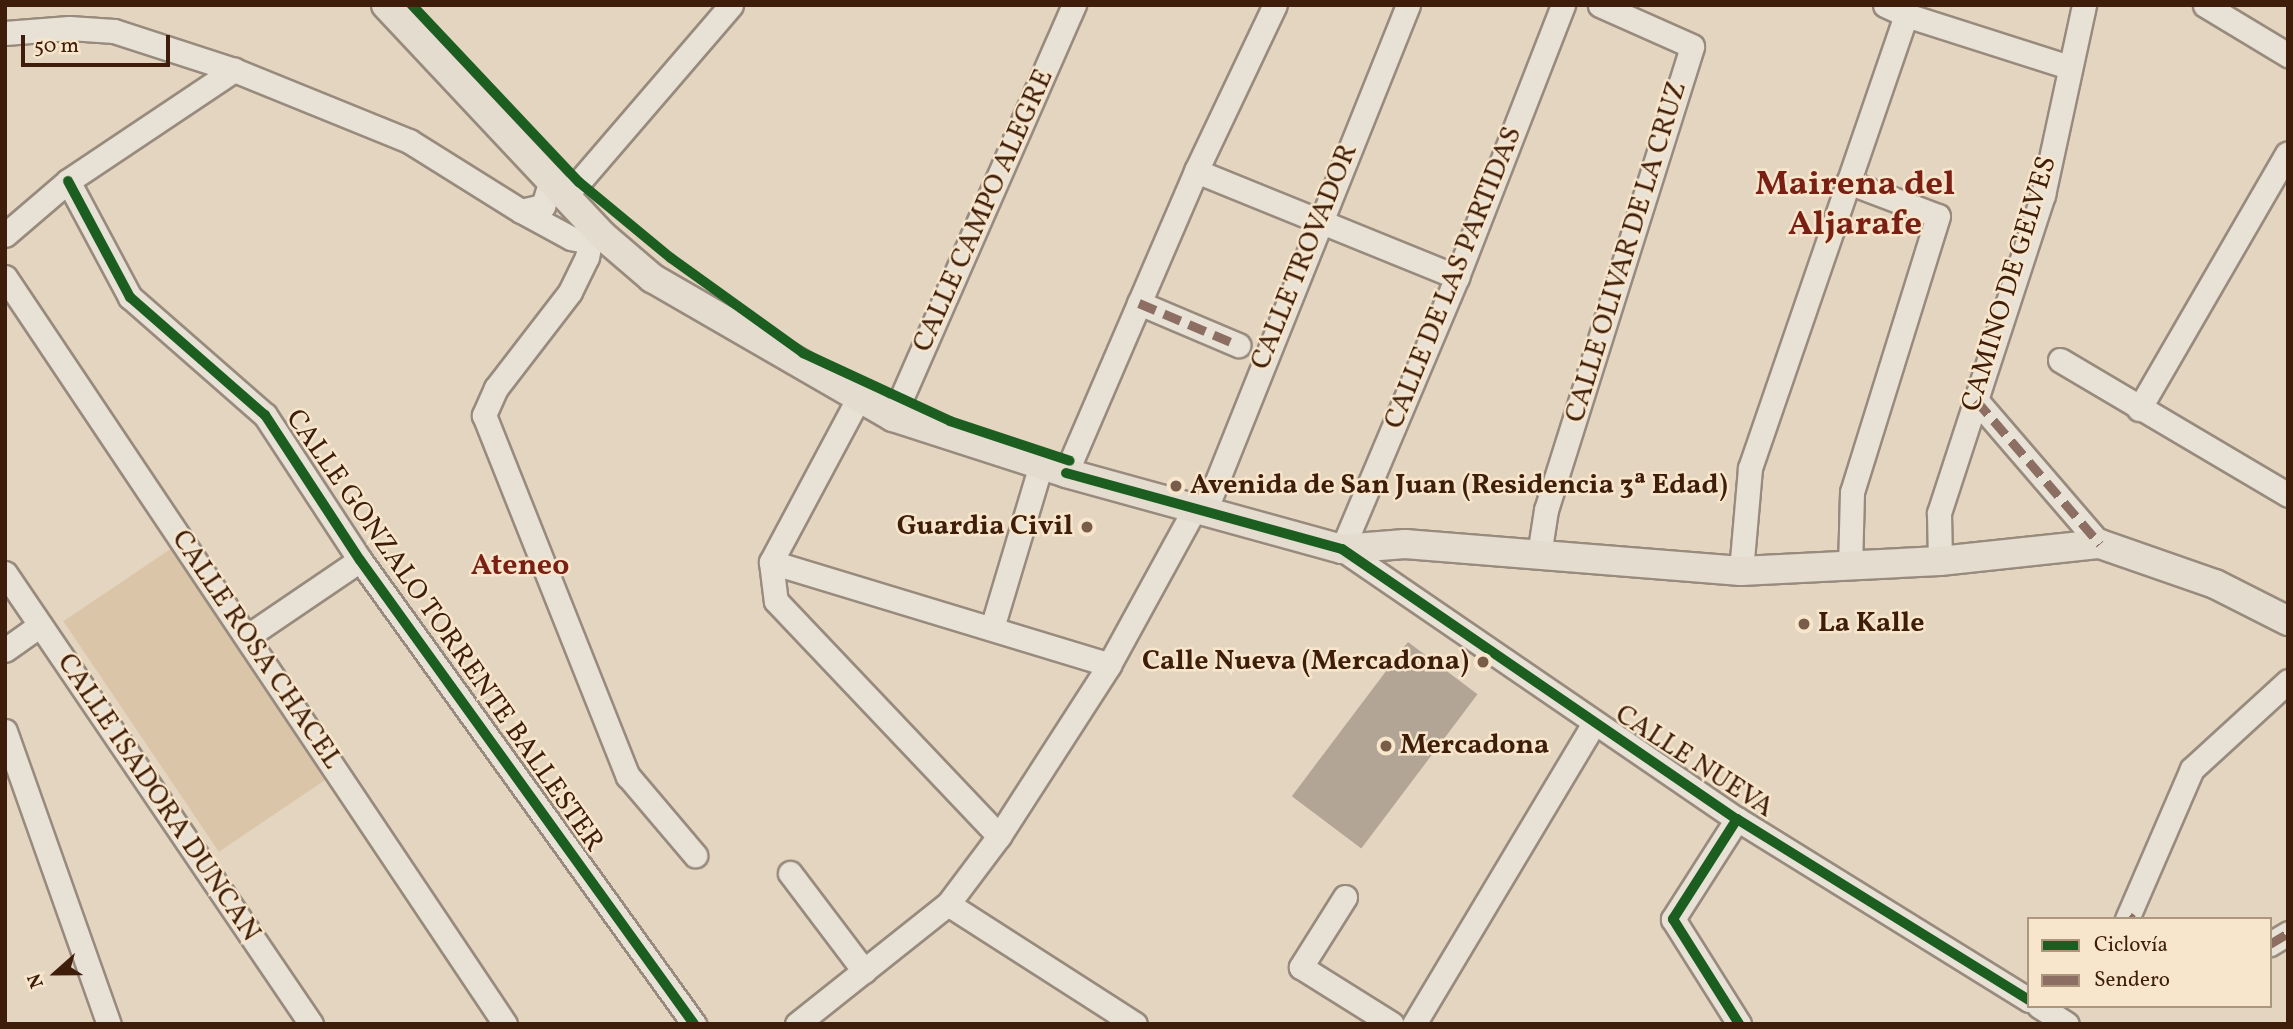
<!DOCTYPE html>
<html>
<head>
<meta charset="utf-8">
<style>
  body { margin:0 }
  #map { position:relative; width:2293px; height:1029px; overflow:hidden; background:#e4d5c0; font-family:Vollkorn,serif }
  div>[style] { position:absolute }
  .green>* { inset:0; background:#dbc5a8; transform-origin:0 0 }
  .building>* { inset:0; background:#b2a596; transform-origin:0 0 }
  .roads { filter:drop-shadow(2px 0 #988b7d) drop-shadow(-2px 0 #988b7d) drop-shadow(0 2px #988b7d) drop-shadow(0 -2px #988b7d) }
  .minor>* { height:23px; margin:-11.5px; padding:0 11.5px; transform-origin:11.5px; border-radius:11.5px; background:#e8e1d6 }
  .major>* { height:28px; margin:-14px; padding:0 14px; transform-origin:14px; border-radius:14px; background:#e4dccf }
  .quiet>* { height:9px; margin-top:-4.5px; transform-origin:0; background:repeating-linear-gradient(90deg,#8d6e63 0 18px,transparent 0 27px) }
  .cycleway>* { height:10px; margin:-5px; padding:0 5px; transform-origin:5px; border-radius:5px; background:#1b5e20 }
  .dots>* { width:19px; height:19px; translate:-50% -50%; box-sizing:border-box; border:4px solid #f7e6cc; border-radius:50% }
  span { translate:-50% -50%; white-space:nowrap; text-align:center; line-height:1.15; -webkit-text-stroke:5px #f7e6cc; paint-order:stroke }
  .street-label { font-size:28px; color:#3e1d0a }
  .poi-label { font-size:28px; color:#3e1d0a; font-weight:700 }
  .left { translate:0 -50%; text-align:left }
  .right { translate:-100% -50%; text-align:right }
  .neighbourhood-label { font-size:30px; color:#7a1f14; font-weight:700 }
  .district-label { font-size:35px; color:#7a1f14; font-weight:700 }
  .frame { position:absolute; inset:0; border:7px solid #3e1d0a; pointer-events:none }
  .legend { position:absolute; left:2027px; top:917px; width:245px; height:91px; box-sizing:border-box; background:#f7e6cc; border:2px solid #ad967e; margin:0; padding:9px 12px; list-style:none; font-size:21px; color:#3e1d0a }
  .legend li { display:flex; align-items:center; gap:14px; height:35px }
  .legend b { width:35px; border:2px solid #ad967e }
  .north { position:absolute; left:21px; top:938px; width:70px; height:70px; -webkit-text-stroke:5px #f7e6cc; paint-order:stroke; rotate:249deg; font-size:19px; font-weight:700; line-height:28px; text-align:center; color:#3e1d0a }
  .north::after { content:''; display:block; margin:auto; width:24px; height:32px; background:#3e1d0a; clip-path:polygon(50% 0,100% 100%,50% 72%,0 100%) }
  .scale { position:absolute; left:21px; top:35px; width:149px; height:32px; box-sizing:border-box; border:4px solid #3e1d0a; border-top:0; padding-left:9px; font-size:21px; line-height:24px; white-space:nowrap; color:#3e1d0a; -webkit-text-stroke:5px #f7e6cc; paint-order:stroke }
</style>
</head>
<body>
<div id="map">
  <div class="green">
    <div style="left:172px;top:548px;width:278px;height:131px;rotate:56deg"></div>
  </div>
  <div class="building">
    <div style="left:1408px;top:642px;width:87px;height:193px;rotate:37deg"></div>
  </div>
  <div class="roads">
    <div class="minor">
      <div style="left:1563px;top:5px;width:292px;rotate:111.3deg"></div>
      <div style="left:1457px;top:277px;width:295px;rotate:112.9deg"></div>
      <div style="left:1342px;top:549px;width:478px;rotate:34.4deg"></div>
      <div style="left:1737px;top:819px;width:344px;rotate:31.8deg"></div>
      <div style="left:1885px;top:5px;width:23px;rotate:25deg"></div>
      <div style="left:1906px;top:15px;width:171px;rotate:17.7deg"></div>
      <div style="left:2205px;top:5px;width:97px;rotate:31.1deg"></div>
      <div style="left:5px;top:33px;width:64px;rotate:-4.5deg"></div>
      <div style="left:69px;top:28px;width:45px;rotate:3.8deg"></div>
      <div style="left:114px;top:31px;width:126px;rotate:18deg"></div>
      <div style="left:234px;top:70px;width:189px;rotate:22.1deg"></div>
      <div style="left:409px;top:141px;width:132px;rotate:32deg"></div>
      <div style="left:521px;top:211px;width:57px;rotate:28.4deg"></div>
      <div style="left:571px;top:238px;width:19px;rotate:12deg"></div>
      <div style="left:590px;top:242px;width:14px;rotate:-25deg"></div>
      <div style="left:1196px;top:171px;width:282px;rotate:22.1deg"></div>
      <div style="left:68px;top:181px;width:132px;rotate:61.9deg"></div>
      <div style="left:130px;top:297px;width:179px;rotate:41.2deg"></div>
      <div style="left:265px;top:415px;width:173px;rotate:56.8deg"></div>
      <div style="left:360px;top:560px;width:572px;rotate:54.25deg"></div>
      <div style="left:1848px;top:182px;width:96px;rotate:20.7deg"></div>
      <div style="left:1938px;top:216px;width:289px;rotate:107.3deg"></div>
      <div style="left:1852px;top:492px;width:75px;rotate:91.5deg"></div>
      <div style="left:563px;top:193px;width:19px;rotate:-35deg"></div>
      <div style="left:579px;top:182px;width:233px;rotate:-49.3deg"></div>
      <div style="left:521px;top:211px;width:23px;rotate:-13deg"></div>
      <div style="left:543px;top:206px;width:27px;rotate:-73deg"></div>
      <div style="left:5px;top:235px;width:83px;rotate:-40.6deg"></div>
      <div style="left:68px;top:181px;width:200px;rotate:-33.8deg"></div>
      <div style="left:590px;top:242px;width:15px;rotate:101deg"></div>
      <div style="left:587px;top:257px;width:39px;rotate:116deg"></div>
      <div style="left:570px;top:292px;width:121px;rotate:127.6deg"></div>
      <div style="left:496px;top:388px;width:30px;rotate:114deg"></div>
      <div style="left:484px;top:415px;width:389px;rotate:68.3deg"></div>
      <div style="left:628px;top:776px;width:104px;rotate:49.7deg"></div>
      <div style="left:5px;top:277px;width:899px;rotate:56.2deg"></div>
      <div style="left:1139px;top:303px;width:108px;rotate:23deg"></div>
      <div style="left:2060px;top:360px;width:265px;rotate:30.6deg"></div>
      <div style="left:858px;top:399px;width:185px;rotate:118.1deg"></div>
      <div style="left:771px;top:562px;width:39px;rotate:83deg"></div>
      <div style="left:776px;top:601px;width:324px;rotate:46.5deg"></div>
      <div style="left:1976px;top:400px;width:190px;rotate:49.3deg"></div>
      <div style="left:2139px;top:409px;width:295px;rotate:-59.9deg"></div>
      <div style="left:893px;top:417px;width:450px;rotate:-66.3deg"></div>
      <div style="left:1066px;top:473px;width:329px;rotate:-66.7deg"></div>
      <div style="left:1196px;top:171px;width:184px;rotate:-64.6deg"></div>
      <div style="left:1205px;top:511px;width:545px;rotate:-68.14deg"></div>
      <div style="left:1539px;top:555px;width:46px;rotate:-81.2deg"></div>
      <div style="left:1546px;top:510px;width:486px;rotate:-72.5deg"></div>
      <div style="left:1692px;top:46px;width:101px;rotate:-156deg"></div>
      <div style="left:1940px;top:561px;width:48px;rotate:-91.2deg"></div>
      <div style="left:1939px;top:513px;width:335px;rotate:-71.9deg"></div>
      <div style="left:2043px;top:195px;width:194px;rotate:-77.8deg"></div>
      <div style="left:771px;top:562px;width:353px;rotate:16.9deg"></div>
      <div style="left:1741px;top:571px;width:103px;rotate:-85deg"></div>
      <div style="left:1750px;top:468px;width:479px;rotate:-71deg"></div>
      <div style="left:5px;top:573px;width:545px;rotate:55.84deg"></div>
      <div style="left:992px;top:628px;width:170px;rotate:-73.3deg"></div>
      <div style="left:248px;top:636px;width:135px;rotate:-34.2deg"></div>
      <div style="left:5px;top:650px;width:43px;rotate:-35.5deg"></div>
      <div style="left:5px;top:731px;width:311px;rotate:70.5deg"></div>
      <div style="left:1737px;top:819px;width:119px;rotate:122.6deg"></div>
      <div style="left:1673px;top:919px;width:124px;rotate:57.8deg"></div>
      <div style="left:790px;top:873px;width:123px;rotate:52.9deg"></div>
      <div style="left:1345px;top:897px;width:83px;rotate:122.2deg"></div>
      <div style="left:1301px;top:967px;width:107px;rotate:32.1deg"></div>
      <div style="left:948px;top:904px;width:222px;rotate:32.7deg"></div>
      <div style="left:2127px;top:919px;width:163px;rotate:-66.6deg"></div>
      <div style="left:2192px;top:769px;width:130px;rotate:-42.5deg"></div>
      <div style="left:2270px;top:944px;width:21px;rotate:-31deg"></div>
      <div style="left:2039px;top:1006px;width:33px;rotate:33deg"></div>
      <div style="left:797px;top:1024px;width:193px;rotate:-38.5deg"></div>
      <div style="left:948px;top:904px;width:85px;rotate:-53.1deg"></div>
      <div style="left:999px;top:836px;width:203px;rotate:-57.2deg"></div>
      <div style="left:1109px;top:665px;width:179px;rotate:-61.3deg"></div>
      <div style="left:1414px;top:1024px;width:351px;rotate:-59.1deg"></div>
    </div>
    <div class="major">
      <div style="left:386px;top:5px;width:317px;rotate:46.8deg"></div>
      <div style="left:603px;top:236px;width:65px;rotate:40.6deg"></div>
      <div style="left:652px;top:278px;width:278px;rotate:30deg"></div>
      <div style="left:893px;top:417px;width:182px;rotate:17.9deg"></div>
      <div style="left:1066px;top:473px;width:286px;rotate:15.4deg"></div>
      <div style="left:1342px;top:549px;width:63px;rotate:-4.5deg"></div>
      <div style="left:1405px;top:544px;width:337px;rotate:4.6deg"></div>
      <div style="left:1741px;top:571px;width:199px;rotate:-2.9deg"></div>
      <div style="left:1940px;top:561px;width:161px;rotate:-6.1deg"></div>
      <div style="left:2100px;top:544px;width:122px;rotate:19.2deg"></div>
      <div style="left:2215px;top:584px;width:82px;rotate:26.9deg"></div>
    </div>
  </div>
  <div class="quiet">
    <div style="left:1139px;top:303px;width:108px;rotate:23deg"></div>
    <div style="left:1976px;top:400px;width:190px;rotate:49.3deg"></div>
    <div style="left:2129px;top:916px;width:5px;rotate:37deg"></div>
    <div style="left:2270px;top:944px;width:21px;rotate:-31deg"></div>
  </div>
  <div class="cycleway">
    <div style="left:412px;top:5px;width:243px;rotate:46.7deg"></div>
    <div style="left:579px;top:182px;width:119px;rotate:39.6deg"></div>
    <div style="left:671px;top:258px;width:163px;rotate:35.7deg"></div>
    <div style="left:803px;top:353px;width:162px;rotate:24.8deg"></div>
    <div style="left:950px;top:421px;width:126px;rotate:18.4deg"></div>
    <div style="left:68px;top:181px;width:132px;rotate:61.9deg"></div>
    <div style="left:130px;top:297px;width:179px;rotate:41.2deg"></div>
    <div style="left:265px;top:415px;width:173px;rotate:56.8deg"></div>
    <div style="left:360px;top:560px;width:572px;rotate:54.25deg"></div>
    <div style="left:1066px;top:473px;width:286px;rotate:15.4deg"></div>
    <div style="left:1342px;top:549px;width:478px;rotate:34.4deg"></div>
    <div style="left:1737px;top:819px;width:344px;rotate:31.8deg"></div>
    <div style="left:1737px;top:819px;width:119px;rotate:122.6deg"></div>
    <div style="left:1673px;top:919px;width:124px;rotate:57.8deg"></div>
  </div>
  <div class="dots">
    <div style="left:1176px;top:486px;background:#785d4a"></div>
    <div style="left:1087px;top:527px;background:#785d4a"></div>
    <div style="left:1804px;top:624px;background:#785d4a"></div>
    <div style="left:1483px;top:662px;background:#785d4a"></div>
    <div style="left:1386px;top:746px;background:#785d4a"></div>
  </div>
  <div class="street-label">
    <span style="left:984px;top:211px;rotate:-66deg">CALLE CAMPO ALEGRE</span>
    <span style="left:1627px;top:252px;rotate:-73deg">CALLE OLIVAR DE LA CRUZ</span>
    <span style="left:1305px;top:257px;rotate:-68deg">CALLE TROVADOR</span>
    <span style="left:1454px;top:278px;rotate:-68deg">CALLE DE LAS PARTIDAS</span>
    <span style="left:2010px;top:284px;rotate:-73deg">CAMINO DE GELVES</span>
    <span style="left:444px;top:631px;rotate:55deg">CALLE GONZALO TORRENTE BALLESTER</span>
    <span style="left:256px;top:650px;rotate:56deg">CALLE ROSA CHACEL</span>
    <span style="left:1694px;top:762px;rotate:33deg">CALLE NUEVA</span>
    <span style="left:158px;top:798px;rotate:56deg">CALLE ISADORA DUNCAN</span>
  </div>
  <div class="poi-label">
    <span class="left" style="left:1190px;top:486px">Avenida de San Juan (Residencia 3ª Edad)</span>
    <span class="right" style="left:1073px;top:527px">Guardia Civil</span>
    <span class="left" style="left:1818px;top:624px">La Kalle</span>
    <span class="right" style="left:1469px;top:662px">Calle Nueva (Mercadona)</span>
    <span class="left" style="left:1400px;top:746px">Mercadona</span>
  </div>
  <div class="neighbourhood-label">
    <span style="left:520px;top:566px">Ateneo</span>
  </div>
  <div class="district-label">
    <span style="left:1855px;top:205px">Mairena del<br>Aljarafe</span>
  </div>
  <div class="frame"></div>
  <ul class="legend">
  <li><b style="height:9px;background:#1b5e20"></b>Ciclovía</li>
  <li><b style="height:9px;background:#8d6e63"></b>Sendero</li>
  </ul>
  <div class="north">N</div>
  <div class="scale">50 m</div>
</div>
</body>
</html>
